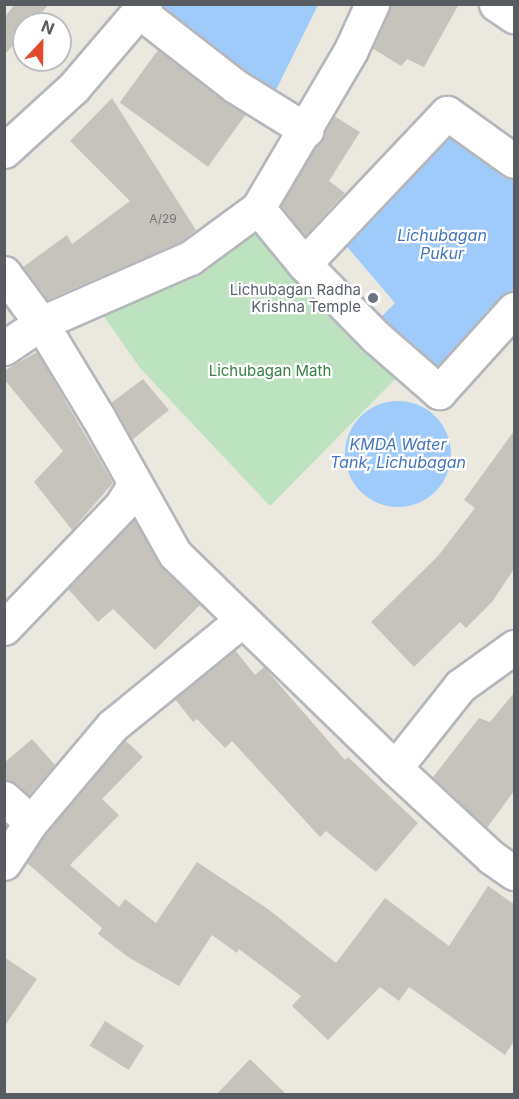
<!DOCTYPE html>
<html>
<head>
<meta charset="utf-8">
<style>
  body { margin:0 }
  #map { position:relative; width:519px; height:1099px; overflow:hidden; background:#ebe9df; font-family:Inter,sans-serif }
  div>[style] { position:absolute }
  .green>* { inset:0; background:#bce2bf }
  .water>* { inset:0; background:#9fcbfb }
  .round { border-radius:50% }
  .building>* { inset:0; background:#c6c3bd; transform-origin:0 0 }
  .roads { filter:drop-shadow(2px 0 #b5b7bc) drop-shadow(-2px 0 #b5b7bc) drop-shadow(0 2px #b5b7bc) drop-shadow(0 -2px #b5b7bc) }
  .minor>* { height:33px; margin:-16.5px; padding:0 16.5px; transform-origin:16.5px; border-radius:16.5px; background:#fff }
  .dots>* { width:16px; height:16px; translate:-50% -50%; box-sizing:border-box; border:3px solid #fff; border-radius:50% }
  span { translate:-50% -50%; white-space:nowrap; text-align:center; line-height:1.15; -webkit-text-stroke:4.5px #fff; paint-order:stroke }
  .number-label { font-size:12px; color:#747577 }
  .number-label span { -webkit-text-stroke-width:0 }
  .worship-label { font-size:15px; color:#5b616d }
  .right { translate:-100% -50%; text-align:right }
  .park-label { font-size:15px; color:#378041 }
  .water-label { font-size:16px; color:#4474bc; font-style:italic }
  .frame { position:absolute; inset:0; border:6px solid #585b60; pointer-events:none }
  .north { position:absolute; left:12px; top:12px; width:60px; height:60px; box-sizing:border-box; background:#fff; border:2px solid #bcbdbf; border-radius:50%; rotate:22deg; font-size:16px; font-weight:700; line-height:24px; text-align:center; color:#585b60 }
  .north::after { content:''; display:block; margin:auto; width:21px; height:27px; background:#e14c2f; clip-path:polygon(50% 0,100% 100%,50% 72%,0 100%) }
</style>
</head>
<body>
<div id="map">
  <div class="green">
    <div style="clip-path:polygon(259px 219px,403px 371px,270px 506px,140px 368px,103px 315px,197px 265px)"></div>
  </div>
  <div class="water">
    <div style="clip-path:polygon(158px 4px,318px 5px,274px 94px,155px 10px)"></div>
    <div style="clip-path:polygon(448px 129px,514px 169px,514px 297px,438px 385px,380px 318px,395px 303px,343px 242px)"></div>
    <div class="round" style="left:345px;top:401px;width:106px;height:106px"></div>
  </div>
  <div class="building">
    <div style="clip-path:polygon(15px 4px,49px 4px,32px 24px,24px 24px,24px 33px,4px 55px,4px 18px)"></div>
    <div style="clip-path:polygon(390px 4px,459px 4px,424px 67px,407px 59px,401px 66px,372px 48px)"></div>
    <div style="left:158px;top:50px;width:109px;height:65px;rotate:36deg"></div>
    <div style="clip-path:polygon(112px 98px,196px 230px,181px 242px,47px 300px,23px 267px,67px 235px,72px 244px,130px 201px,70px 141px)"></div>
    <div style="clip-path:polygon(334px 116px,360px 132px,329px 181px,345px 193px,305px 236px,281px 206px)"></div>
    <div style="clip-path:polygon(37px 352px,113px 483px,72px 530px,34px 482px,63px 451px,4px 379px,4px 371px)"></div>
    <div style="clip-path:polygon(143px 379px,169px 410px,132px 440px,111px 403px)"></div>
    <div style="clip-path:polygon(514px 431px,514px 569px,492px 602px,466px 628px,460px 622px,414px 667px,371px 622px,438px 556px,475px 508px,464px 500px)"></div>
    <div style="clip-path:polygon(134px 519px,162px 567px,200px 605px,155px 650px,113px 609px,98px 622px,68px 589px)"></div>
    <div style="clip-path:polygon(235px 650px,255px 675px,264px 667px,345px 760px,348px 757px,418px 823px,376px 872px,326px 831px,320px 837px,232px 741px,225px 748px,197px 719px,193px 722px,175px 699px)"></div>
    <div style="clip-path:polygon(514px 693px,514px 791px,487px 828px,433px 777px,479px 718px,490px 722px)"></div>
    <div style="clip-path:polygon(32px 739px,55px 765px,29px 795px,4px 780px,4px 763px)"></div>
    <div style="clip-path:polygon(125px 740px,143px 757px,102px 799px,119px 815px,70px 865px,119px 907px,125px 899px,156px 923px,197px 862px,268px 909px,336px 963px,385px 898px,449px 946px,488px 886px,514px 904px,514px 1041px,505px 1055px,409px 987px,399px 1001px,380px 987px,328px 1040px,292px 1006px,301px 996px,239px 949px,237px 953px,212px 935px,179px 986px,128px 957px,98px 934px,102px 928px,27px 863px,46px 833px)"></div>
    <div style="clip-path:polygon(4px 957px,37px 979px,4px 1027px)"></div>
    <div style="left:105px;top:1021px;width:46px;height:29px;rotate:32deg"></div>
    <div style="clip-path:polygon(250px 1059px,287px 1095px,216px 1095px)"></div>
  </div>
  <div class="roads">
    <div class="minor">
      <div style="left:496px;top:4px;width:22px;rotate:34deg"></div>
      <div style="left:140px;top:12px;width:120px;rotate:37.9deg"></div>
      <div style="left:235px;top:86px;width:84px;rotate:31.8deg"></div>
      <div style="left:4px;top:151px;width:95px;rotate:-42.4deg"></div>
      <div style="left:74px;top:87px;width:109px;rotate:-49.5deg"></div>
      <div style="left:258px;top:208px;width:72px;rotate:50.6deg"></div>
      <div style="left:304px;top:264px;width:103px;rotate:45.4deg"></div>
      <div style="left:376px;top:337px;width:84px;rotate:41.1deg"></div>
      <div style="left:439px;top:392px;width:112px;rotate:-47.9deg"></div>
      <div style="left:304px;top:264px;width:208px;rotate:-46.6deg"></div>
      <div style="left:447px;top:113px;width:82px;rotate:35.6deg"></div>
      <div style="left:4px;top:273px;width:62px;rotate:53.5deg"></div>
      <div style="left:41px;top:323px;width:110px;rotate:58.8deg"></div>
      <div style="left:98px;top:417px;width:157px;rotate:60.7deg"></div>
      <div style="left:175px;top:554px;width:307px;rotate:44.2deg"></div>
      <div style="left:395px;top:768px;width:105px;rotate:-51.6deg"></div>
      <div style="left:460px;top:686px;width:67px;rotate:-35.8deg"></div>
      <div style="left:4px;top:348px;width:45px;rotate:-34deg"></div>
      <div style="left:41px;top:323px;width:163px;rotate:-23.6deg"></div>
      <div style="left:190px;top:258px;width:84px;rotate:-36.3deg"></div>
      <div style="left:258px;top:208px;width:183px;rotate:-59.5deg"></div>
      <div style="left:351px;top:50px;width:51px;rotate:-65.5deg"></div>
      <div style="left:4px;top:628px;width:169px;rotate:-46.2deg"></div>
      <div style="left:121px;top:506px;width:25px;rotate:-58deg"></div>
      <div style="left:395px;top:768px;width:131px;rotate:42.8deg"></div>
      <div style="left:491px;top:857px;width:28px;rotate:35deg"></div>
      <div style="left:4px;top:798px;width:36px;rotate:42deg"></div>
      <div style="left:31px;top:822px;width:49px;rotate:123.4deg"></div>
      <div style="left:31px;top:822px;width:126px;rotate:-49.8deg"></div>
      <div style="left:112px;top:726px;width:168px;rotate:-39.2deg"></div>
    </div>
  </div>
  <div class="dots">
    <div style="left:373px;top:298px;background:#6b7280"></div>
  </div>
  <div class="number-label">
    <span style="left:163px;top:219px">A/29</span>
  </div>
  <div class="worship-label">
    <span class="right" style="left:361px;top:298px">Lichubagan Radha<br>Krishna Temple</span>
  </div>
  <div class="park-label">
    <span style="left:270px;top:371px">Lichubagan Math</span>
  </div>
  <div class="water-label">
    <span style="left:442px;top:244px">Lichubagan<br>Pukur</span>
    <span style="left:398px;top:453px">KMDA Water<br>Tank, Lichubagan</span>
  </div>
  <div class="frame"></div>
  <div class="north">N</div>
</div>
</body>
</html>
